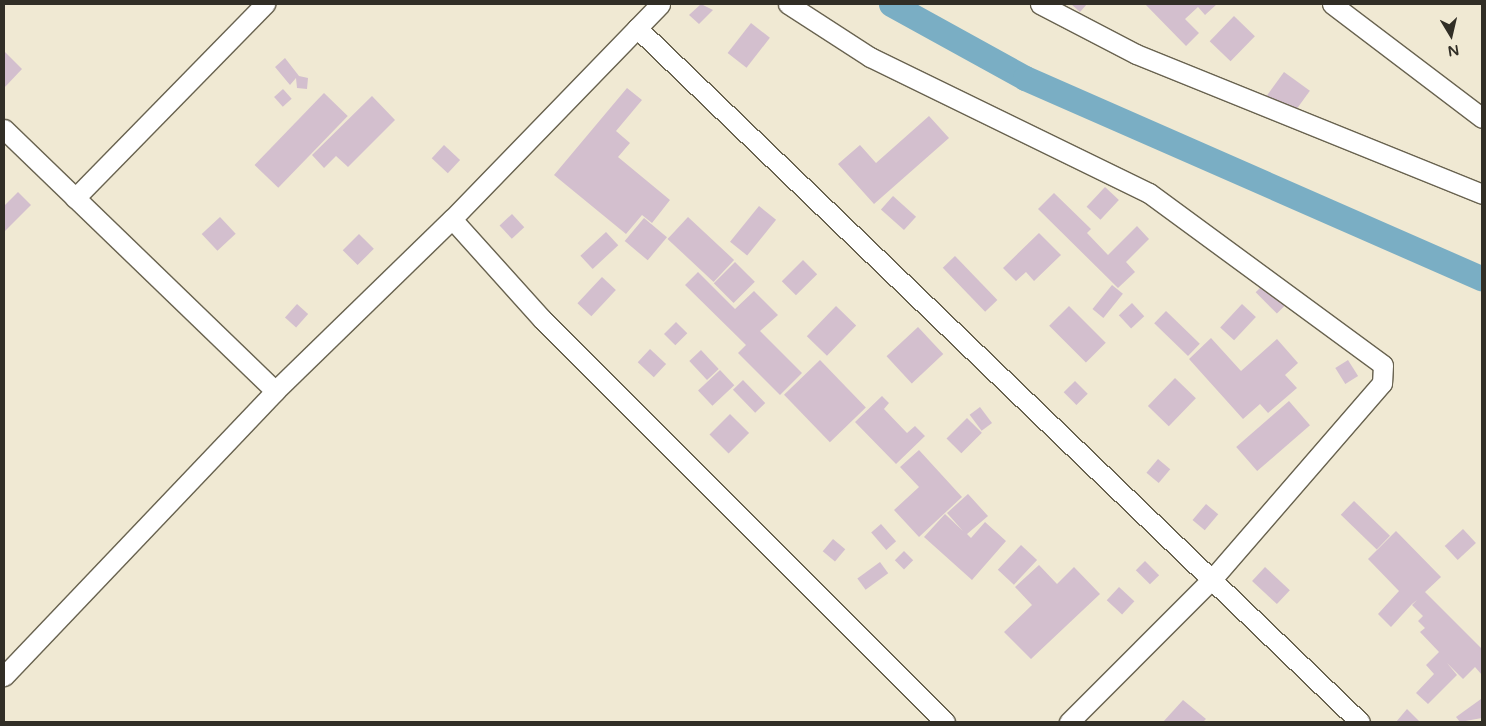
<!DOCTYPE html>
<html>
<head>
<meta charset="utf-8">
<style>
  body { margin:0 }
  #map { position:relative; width:1486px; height:726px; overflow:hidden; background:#f0e9d3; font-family:"Varela Round",sans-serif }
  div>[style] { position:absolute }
  .canal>* { height:25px; margin:-12.5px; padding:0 12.5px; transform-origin:12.5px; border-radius:12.5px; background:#7aaec4 }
  .building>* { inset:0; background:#d3bfce; transform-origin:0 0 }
  .roads { filter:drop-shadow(1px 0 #696350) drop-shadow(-1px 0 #696350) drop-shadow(0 1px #696350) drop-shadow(0 -1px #696350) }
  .street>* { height:19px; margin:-9.5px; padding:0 9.5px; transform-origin:9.5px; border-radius:9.5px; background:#fff }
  span { translate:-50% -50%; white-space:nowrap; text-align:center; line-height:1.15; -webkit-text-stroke:4px #f0e9d3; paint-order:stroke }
  .frame { position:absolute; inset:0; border:5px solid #312e26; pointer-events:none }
  .north { position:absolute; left:1426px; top:10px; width:50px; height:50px; -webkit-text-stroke:4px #f0e9d3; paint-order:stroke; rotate:171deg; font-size:14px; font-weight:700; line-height:20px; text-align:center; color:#312e26 }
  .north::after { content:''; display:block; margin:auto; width:18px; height:22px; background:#312e26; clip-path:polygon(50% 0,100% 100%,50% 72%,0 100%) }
</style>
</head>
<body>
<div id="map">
  <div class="canal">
    <div style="left:891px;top:4px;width:153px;rotate:28.9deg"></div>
    <div style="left:1025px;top:78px;width:499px;rotate:23.7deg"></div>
  </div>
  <div class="building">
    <div style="clip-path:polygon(701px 4px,713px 10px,699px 24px,689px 15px)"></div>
    <div style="clip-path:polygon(1071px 4px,1087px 4px,1080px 12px)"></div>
    <div style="clip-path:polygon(1145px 4px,1217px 4px,1205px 15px,1198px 7px,1185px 19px,1199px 33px,1186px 46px)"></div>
    <div style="left:1234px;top:16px;width:29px;height:35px;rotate:44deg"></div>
    <div style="left:751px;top:23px;width:24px;height:38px;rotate:38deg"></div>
    <div style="clip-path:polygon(4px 51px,22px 69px,4px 88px)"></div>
    <div style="clip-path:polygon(285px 58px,299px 76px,308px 78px,307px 89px,297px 88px,296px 78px,290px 85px,275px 67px)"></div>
    <div style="left:1284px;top:72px;width:32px;height:32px;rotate:36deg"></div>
    <div style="clip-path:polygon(627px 88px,642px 100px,616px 131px,630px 143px,618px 157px,670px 200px,652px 223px,642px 215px,626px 234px,554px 175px)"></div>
    <div style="left:283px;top:89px;width:13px;height:12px;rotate:48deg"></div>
    <div style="left:324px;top:93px;width:33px;height:100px;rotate:44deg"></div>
    <div style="clip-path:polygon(372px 96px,395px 120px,348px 167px,336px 156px,324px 168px,312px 155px)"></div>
    <div style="clip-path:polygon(929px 116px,949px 138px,874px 204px,838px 164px,860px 145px,876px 163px)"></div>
    <div style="left:444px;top:145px;width:22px;height:18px;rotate:43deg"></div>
    <div style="left:1105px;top:187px;width:19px;height:27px;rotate:43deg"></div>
    <div style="clip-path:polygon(18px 192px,31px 205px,4px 232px,4px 206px)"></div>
    <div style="clip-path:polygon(1054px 193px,1091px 229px,1087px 233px,1108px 255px,1137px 226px,1149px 239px,1126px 262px,1135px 272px,1118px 288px,1038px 209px)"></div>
    <div style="left:893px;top:196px;width:31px;height:18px;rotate:42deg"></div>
    <div style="left:759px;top:206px;width:22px;height:46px;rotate:39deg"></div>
    <div style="left:512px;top:214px;width:18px;height:17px;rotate:47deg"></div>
    <div style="left:220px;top:217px;width:23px;height:25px;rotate:47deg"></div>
    <div style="left:688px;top:217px;width:63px;height:30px;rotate:43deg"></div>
    <div style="left:644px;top:218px;width:30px;height:30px;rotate:40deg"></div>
    <div style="left:606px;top:232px;width:18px;height:35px;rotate:47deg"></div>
    <div style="clip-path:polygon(1039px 233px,1061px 255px,1034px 281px,1026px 272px,1016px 281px,1003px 268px)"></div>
    <div style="left:359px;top:234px;width:21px;height:23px;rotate:45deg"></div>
    <div style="left:955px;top:256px;width:61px;height:17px;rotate:46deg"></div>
    <div style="left:803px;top:260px;width:20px;height:30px;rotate:45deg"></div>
    <div style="left:735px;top:262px;width:28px;height:30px;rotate:45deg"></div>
    <div style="clip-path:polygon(698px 272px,735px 309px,754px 291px,778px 315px,760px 331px,802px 373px,780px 395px,738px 353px,746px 345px,685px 285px)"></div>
    <div style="left:602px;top:277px;width:19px;height:36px;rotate:43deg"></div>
    <div style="left:1267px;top:281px;width:30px;height:16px;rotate:45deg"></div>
    <div style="left:1112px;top:285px;width:14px;height:31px;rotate:39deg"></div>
    <div style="left:1132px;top:303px;width:18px;height:18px;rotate:47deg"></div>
    <div style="left:297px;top:304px;width:15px;height:18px;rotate:42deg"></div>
    <div style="left:1242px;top:304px;width:19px;height:32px;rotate:43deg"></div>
    <div style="left:836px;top:306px;width:28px;height:42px;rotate:44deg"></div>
    <div style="left:1069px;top:306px;width:52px;height:28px;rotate:45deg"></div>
    <div style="left:1166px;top:311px;width:47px;height:17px;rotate:44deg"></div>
    <div style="left:676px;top:322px;width:16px;height:17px;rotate:45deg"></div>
    <div style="left:918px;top:327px;width:37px;height:43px;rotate:47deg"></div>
    <div style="clip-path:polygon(1211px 338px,1241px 371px,1277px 339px,1298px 363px,1285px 375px,1297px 388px,1268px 413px,1260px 404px,1243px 419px,1189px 359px)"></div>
    <div style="left:650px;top:349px;width:22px;height:18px;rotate:43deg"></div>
    <div style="left:701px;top:350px;width:26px;height:16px;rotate:47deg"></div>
    <div style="left:820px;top:360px;width:66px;height:50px;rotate:46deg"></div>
    <div style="left:1348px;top:360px;width:19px;height:15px;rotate:58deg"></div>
    <div style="left:720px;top:370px;width:21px;height:30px;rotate:47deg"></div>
    <div style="left:1175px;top:378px;width:29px;height:39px;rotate:44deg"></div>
    <div style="left:743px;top:380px;width:32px;height:14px;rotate:46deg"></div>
    <div style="left:1075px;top:381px;width:18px;height:16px;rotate:45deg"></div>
    <div style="clip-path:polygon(882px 396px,889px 403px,884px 409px,907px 433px,915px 426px,925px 436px,896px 464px,855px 422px)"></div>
    <div style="left:1289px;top:401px;width:32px;height:70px;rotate:49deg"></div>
    <div style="left:980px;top:407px;width:20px;height:13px;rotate:53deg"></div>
    <div style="left:730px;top:414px;width:27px;height:29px;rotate:45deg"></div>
    <div style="left:967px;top:418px;width:21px;height:29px;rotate:45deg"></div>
    <div style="clip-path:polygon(919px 450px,962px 497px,919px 537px,894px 510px,919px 487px,900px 467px)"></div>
    <div style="left:1158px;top:459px;width:16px;height:18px;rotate:40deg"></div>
    <div style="clip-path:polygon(968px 494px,988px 516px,967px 534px,971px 538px,985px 522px,1006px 541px,972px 580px,924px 537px,945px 514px,963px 531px,947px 513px)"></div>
    <div style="left:1354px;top:501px;width:50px;height:19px;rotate:44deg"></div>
    <div style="left:1206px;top:504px;width:16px;height:21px;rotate:40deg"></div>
    <div style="left:881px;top:524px;width:23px;height:13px;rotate:49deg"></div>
    <div style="left:1463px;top:529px;width:19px;height:25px;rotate:47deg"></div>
    <div style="clip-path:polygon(1396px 531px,1441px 577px,1425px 592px,1482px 649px,1482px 675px,1475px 667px,1463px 679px,1447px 663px,1457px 675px,1428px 704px,1416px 693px,1434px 674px,1426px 665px,1439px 652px,1420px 632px,1425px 628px,1418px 621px,1423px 616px,1412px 605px,1417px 600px,1412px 604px,1391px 627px,1378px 614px,1399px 591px,1368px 559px)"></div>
    <div style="left:833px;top:539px;width:16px;height:16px;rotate:40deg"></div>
    <div style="left:1021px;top:545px;width:22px;height:34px;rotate:43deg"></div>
    <div style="left:904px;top:551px;width:13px;height:13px;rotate:45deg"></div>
    <div style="left:1145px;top:561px;width:20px;height:13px;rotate:45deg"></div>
    <div style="left:880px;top:562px;width:14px;height:28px;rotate:54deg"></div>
    <div style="clip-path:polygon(1039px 565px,1057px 584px,1074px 567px,1100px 594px,1031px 659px,1004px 632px,1032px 605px,1015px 587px)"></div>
    <div style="left:1265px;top:567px;width:34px;height:19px;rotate:43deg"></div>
    <div style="left:1119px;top:587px;width:21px;height:18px;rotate:43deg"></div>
    <div style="clip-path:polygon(1481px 699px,1482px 718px,1460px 722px,1456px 717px)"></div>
    <div style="clip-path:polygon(1183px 700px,1206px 719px,1203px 722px,1163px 722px)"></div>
    <div style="clip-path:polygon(1407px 709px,1420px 722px,1396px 722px)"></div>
  </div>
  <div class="roads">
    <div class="street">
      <div style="left:788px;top:4px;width:98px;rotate:32.9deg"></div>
      <div style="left:870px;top:57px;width:310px;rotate:26deg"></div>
      <div style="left:1149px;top:193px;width:290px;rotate:36.3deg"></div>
      <div style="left:1383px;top:365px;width:18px;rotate:93deg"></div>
      <div style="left:1382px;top:383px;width:258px;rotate:130.9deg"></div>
      <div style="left:1213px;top:578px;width:204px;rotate:135deg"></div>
      <div style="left:1040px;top:4px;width:108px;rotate:27.5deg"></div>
      <div style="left:1136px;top:54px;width:373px;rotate:22deg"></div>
      <div style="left:1332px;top:4px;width:188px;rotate:37.2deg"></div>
      <div style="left:637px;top:28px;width:1002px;rotate:43.83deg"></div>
      <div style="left:4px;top:129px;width:377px;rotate:44deg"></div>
      <div style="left:275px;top:391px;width:247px;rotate:-44.2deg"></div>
      <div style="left:452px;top:219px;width:299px;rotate:-45.9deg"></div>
      <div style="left:75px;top:198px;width:272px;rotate:-45.6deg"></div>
      <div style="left:452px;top:219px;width:135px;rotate:48deg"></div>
      <div style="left:542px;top:319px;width:570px;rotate:45deg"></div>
      <div style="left:4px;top:676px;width:393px;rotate:-46.4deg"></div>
    </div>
  </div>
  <div class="frame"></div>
  <div class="north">N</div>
</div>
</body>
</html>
